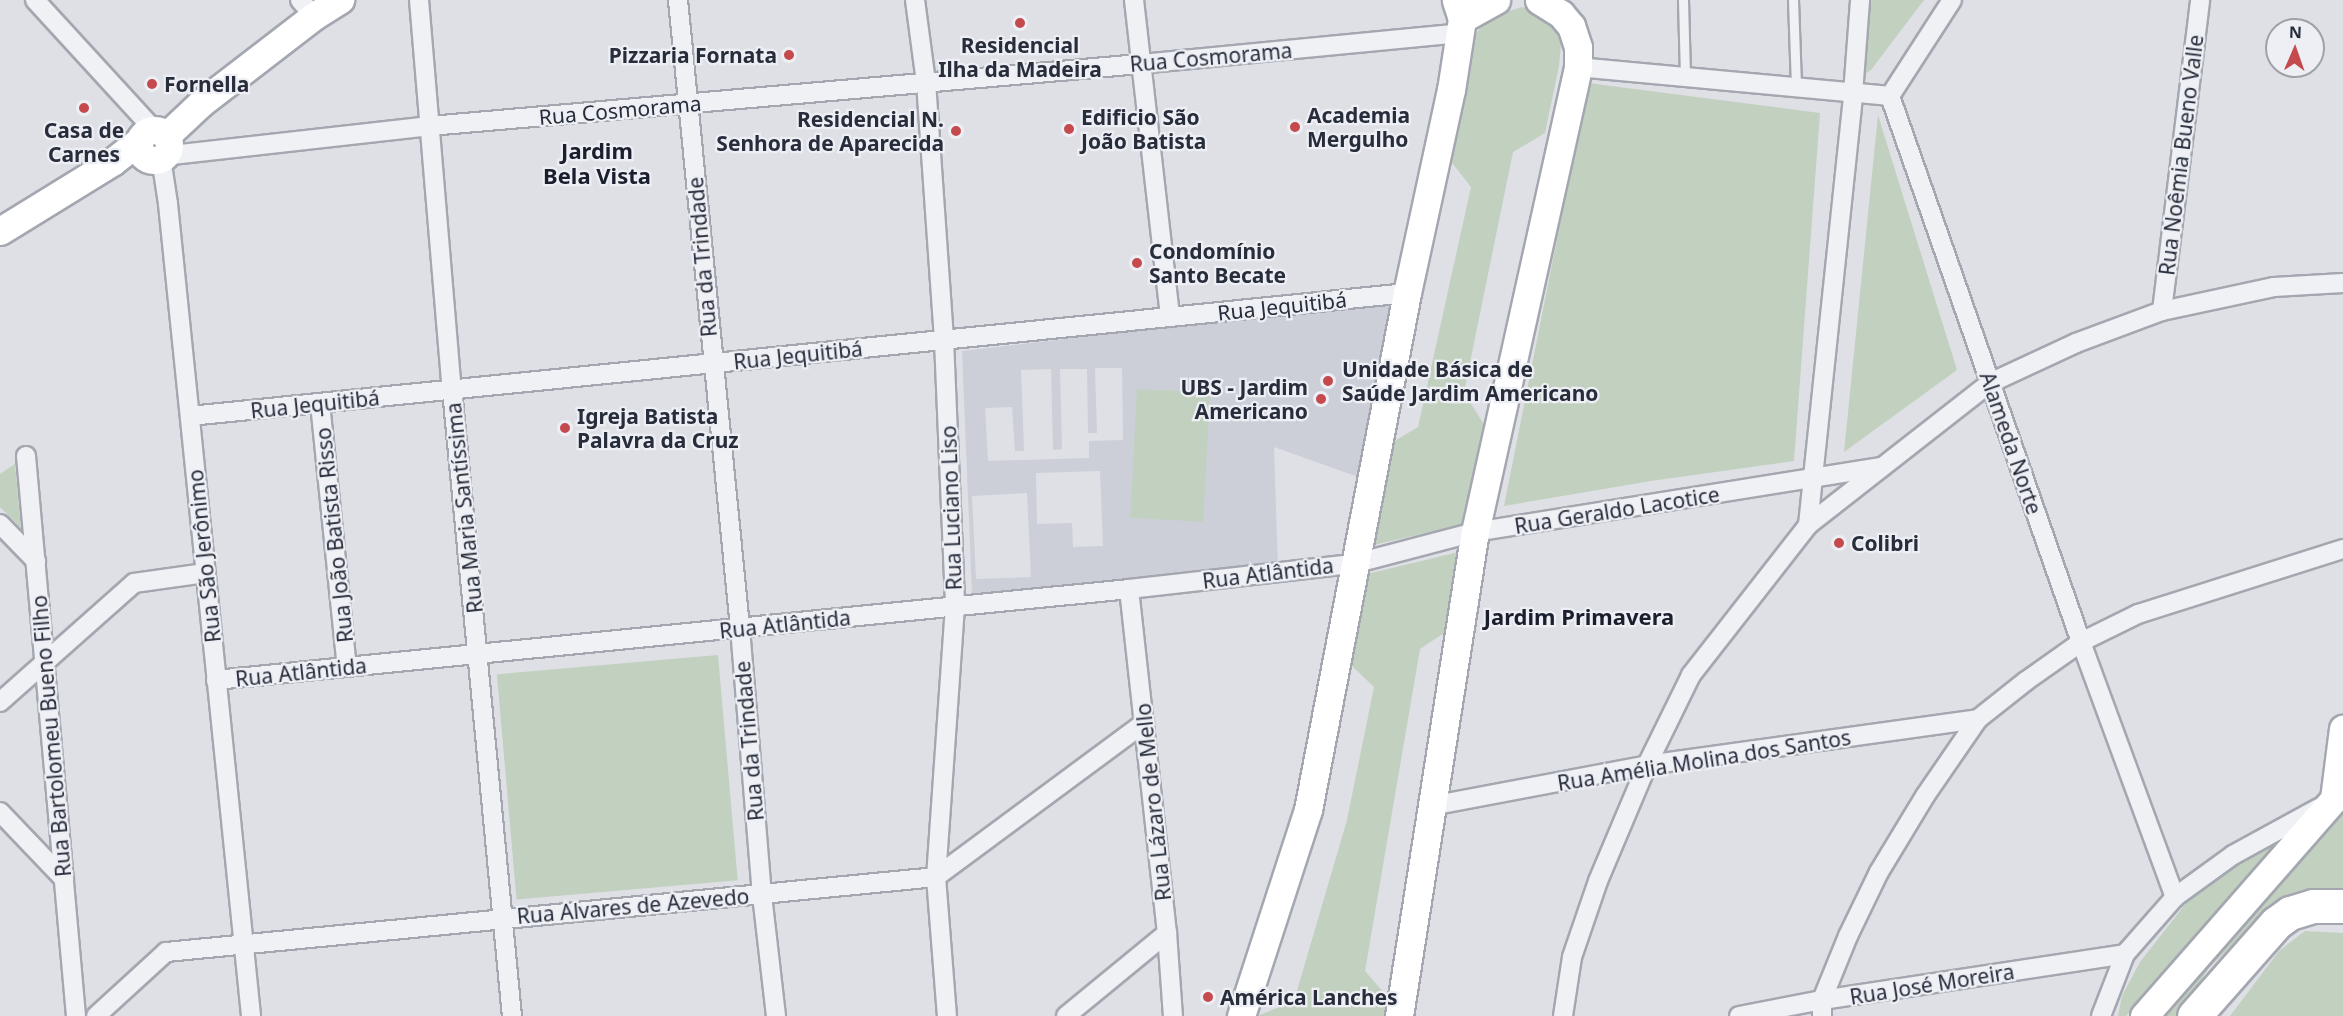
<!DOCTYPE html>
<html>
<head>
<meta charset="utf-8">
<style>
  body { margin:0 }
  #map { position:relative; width:2343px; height:1016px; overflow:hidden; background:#dee0e6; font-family:"Noto Sans",sans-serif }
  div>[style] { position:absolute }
  .built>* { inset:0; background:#cccfd8 }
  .green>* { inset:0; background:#c2d0bf; transform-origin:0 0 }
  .roads { filter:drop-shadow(2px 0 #a4a7b0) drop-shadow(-2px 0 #a4a7b0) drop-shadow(0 2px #a4a7b0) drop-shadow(0 -2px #a4a7b0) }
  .lane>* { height:9px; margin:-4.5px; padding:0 4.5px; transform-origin:4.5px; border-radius:4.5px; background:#f0f1f5 }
  .street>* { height:18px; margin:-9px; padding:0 9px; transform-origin:9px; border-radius:9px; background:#f0f1f5 }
  .secondary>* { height:27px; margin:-13.5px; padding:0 13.5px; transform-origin:13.5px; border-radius:13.5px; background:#fff }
  .secondary>.ring { margin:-13.5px; padding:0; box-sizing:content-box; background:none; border:27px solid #fff; border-radius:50% }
  .highway>* { height:33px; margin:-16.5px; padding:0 16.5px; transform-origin:16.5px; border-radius:16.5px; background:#fff }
  .dots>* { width:16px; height:16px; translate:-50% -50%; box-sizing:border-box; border:3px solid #edeff4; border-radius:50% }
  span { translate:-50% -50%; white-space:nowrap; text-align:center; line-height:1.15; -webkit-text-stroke:4.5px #edeff4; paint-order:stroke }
  .poi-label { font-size:21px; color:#282d3c; font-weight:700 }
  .right { translate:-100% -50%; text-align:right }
  .left { translate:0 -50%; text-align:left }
  .street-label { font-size:21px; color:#282d3c }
  .neighbourhood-label { font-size:22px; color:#1a1e2d; font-weight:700 }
  .north { position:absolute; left:2265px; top:18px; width:60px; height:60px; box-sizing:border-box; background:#edeff4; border:2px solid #9ea1aa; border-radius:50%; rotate:2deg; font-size:16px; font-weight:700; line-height:24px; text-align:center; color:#282d3c }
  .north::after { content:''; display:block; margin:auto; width:21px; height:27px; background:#c44a4e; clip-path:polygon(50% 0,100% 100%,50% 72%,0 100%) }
</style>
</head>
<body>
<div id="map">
  <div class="built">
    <div style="clip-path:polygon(evenodd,1399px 300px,1364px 479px,1274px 447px,1278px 569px,972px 594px,962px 351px,1399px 300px,1095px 368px,1122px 368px,1123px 440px,1089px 441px,1089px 458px,988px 461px,985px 408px,1012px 407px,1015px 451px,1024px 451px,1021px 370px,1051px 369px,1053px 450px,1062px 449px,1060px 369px,1087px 369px,1088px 433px,1097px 433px,1095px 368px,1399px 300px,1100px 471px,1103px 546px,1073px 547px,1072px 523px,1037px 524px,1036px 473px,1100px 471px,1399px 300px,1027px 493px,1031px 577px,976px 579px,972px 496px,1027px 493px)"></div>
  </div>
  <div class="green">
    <div style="clip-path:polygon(1868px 0,1924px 0,1871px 70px,1863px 75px)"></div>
    <div style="clip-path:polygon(1522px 7px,1538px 12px,1557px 32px,1561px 44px,1559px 66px,1545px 133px,1513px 152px,1464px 392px,1486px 428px,1465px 524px,1369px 546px,1388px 445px,1418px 427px,1471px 187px,1449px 159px,1474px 37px,1487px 18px)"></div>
    <div style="clip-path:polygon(1588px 83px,1820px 113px,1794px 461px,1651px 481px,1504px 506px)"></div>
    <div style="clip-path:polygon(1878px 115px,1957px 370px,1844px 452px)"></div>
    <div style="left:1137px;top:389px;width:73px;height:129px;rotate:3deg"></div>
    <div style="clip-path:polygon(15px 464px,21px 528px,0 507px,0 474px)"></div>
    <div style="clip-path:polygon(1463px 551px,1450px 629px,1420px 649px,1365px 971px,1390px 1000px,1388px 1016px,1257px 1016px,1294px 1001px,1347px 820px,1374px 687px,1349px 663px,1367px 574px)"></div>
    <div style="left:718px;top:655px;width:226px;height:222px;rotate:85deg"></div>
    <div style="clip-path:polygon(2343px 793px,2343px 891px,2289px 895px,2257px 920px,2209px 968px,2177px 1016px,2159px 1016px)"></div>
    <div style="clip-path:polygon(2291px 835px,2126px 1016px,2118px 1016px,2122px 996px,2140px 962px,2187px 902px,2237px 861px)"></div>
    <div style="clip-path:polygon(2305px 931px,2343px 933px,2343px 1016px,2230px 1016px,2279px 951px)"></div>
  </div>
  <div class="roads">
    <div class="lane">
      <div style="left:1683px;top:0;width:77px;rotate:88.5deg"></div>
      <div style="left:1793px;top:0;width:88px;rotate:88deg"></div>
    </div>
    <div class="street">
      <div style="left:35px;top:0;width:176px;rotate:47.5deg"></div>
      <div style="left:300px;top:0;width:21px;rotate:49deg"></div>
      <div style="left:314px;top:16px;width:11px;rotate:-49deg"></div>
      <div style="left:419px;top:0;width:391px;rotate:85.2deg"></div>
      <div style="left:452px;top:390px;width:629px;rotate:84.53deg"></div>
      <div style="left:678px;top:0;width:631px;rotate:84.36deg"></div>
      <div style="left:740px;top:628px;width:268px;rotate:85.3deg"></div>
      <div style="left:762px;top:895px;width:122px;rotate:83.4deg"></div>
      <div style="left:915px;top:0;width:83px;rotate:82.4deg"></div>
      <div style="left:926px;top:82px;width:259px;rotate:86deg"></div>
      <div style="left:944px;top:340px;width:266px;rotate:87.6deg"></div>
      <div style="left:955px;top:606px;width:272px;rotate:94deg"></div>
      <div style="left:936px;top:877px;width:139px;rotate:85.5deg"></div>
      <div style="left:1134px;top:0;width:319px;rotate:83.5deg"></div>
      <div style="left:1952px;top:0;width:114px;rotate:122.9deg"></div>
      <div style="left:1890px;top:96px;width:578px;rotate:70.72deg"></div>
      <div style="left:2081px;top:642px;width:272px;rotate:69.8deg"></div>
      <div style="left:1578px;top:67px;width:313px;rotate:5.3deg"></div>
      <div style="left:163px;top:156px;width:269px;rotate:-6.4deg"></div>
      <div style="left:430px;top:126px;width:713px;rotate:-4.99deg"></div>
      <div style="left:1140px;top:64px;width:321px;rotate:-5.5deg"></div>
      <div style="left:161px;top:158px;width:47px;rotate:81.3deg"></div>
      <div style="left:168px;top:204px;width:816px;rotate:84.16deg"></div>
      <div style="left:2162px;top:311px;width:313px;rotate:-83deg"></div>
      <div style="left:320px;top:403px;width:265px;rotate:84.2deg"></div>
      <div style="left:190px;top:416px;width:1223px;rotate:-5.77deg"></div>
      <div style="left:26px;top:456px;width:562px;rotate:84.9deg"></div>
      <div style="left:0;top:524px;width:52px;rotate:45.8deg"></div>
      <div style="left:1808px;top:525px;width:433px;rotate:-84deg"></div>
      <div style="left:1853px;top:94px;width:94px;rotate:-85.7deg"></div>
      <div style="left:1129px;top:589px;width:346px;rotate:83.7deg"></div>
      <div style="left:1167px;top:933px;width:83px;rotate:85.9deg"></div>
      <div style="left:216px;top:680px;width:918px;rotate:-5.69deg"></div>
      <div style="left:1129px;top:589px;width:225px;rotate:-6.4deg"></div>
      <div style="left:1353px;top:564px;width:126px;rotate:-14.7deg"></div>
      <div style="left:1475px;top:532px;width:412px;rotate:-9.1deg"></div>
      <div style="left:0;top:702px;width:179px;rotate:-41.6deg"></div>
      <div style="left:134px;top:583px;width:72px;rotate:-8deg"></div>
      <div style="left:1431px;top:806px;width:220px;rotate:-10.7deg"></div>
      <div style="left:1647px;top:765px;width:334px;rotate:-7.9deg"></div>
      <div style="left:0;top:812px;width:93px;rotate:46.3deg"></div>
      <div style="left:96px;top:1016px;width:95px;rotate:-42.4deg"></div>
      <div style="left:166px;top:952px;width:774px;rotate:-5.56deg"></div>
      <div style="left:936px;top:877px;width:259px;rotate:-36.5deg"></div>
      <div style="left:1066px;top:1016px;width:131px;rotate:-39.4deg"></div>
      <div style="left:1563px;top:1016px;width:60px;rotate:-81.3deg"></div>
      <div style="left:1572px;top:957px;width:80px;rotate:-71.1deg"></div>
      <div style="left:1598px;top:881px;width:126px;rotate:-67.1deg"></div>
      <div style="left:1647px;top:765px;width:100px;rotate:-63.9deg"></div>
      <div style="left:1691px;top:675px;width:190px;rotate:-52deg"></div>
      <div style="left:1808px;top:525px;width:231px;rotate:-38deg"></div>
      <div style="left:1990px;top:383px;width:95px;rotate:-24.9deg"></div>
      <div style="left:2076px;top:343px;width:92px;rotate:-20.4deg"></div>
      <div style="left:2162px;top:311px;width:115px;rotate:-12.1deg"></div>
      <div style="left:2274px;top:287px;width:69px;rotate:-3.3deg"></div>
      <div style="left:1739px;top:1016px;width:85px;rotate:-10.9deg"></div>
      <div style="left:1822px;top:1000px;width:306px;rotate:-8.6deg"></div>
      <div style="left:1822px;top:1016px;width:16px;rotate:-90deg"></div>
      <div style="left:1822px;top:1000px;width:69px;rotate:-67.9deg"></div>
      <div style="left:1848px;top:936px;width:71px;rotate:-64.2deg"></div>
      <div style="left:1879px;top:872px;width:89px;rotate:-58.8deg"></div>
      <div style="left:1925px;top:796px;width:93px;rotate:-55.5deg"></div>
      <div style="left:1978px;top:719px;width:61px;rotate:-38.4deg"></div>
      <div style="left:2026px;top:681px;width:67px;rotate:-35.3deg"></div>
      <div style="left:2081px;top:642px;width:64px;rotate:-26.2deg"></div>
      <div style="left:2138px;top:614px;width:215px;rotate:-17.6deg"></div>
      <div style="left:2101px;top:1016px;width:66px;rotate:-68.8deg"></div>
      <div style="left:2125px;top:954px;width:76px;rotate:-48.7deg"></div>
      <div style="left:2175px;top:897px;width:72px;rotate:-35.9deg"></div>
      <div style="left:2233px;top:855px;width:98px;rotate:-28.7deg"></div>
    </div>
    <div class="secondary">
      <div style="left:1462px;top:19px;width:39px;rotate:-29deg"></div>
      <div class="ring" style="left:139px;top:130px;width:3px;height:3px"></div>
      <div style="left:166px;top:136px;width:48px;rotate:-43.3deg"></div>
      <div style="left:201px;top:103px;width:143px;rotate:-37.6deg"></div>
      <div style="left:314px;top:16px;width:31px;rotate:-32deg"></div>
      <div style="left:0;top:231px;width:132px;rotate:-31.6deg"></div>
      <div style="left:112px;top:162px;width:34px;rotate:-38deg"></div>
      <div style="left:1241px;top:1016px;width:217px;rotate:-72deg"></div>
      <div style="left:1308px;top:810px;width:526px;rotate:-79.16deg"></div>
      <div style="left:1407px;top:293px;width:208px;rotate:-77.8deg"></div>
      <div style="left:1451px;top:90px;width:72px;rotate:-81.2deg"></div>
      <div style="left:1462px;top:19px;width:20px;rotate:-108deg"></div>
      <div style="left:1399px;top:1016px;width:490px;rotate:-81.1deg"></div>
      <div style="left:1475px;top:532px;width:476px;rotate:-77.5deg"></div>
      <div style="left:1578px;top:67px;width:20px;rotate:-90deg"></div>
      <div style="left:1578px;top:47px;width:22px;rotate:-108deg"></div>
      <div style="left:1571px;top:26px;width:16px;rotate:-130deg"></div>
      <div style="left:1561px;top:14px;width:26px;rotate:-148deg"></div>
      <div style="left:2144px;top:1016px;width:288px;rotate:-48.8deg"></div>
      <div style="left:2334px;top:799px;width:71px;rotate:-82.7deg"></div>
    </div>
    <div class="highway">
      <div style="left:2194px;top:1016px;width:124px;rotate:-48.6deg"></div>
      <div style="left:2276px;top:923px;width:17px;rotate:-36deg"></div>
      <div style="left:2290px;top:913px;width:24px;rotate:-17deg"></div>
      <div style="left:2313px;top:906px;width:30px"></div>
    </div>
  </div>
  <div class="dots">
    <div style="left:1020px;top:23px;background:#c44a4e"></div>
    <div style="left:789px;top:55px;background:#c44a4e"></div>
    <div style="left:152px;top:84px;background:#c44a4e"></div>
    <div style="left:84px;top:108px;background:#c44a4e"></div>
    <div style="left:1295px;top:127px;background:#c44a4e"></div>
    <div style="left:1069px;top:129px;background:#c44a4e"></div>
    <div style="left:956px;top:131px;background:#c44a4e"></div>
    <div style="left:1137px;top:263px;background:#c44a4e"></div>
    <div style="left:1328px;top:381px;background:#c44a4e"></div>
    <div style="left:1321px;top:399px;background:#c44a4e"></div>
    <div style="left:565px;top:428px;background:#c44a4e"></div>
    <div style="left:1839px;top:543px;background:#c44a4e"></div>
    <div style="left:1208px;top:997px;background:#c44a4e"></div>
  </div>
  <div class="poi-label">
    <span style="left:1020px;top:57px">Residencial<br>Ilha da Madeira</span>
    <span class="right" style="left:777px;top:55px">Pizzaria Fornata</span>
    <span class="left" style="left:164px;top:84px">Fornella</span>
    <span class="left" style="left:1307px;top:127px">Academia<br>Mergulho</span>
    <span class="left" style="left:1081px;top:129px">Edificio São<br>João Batista</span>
    <span class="right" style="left:944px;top:131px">Residencial N.<br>Senhora de Aparecida</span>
    <span style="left:84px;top:142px">Casa de<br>Carnes</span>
    <span class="left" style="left:1149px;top:263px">Condomínio<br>Santo Becate</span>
    <span class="left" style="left:1342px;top:381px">Unidade Básica de<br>Saúde Jardim Americano</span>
    <span class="right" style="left:1308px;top:399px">UBS - Jardim<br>Americano</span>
    <span class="left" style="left:577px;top:428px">Igreja Batista<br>Palavra da Cruz</span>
    <span class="left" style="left:1851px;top:543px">Colibri</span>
    <span class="left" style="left:1220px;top:997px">América Lanches</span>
  </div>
  <div class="street-label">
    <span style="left:1211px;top:57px;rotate:-5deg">Rua Cosmorama</span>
    <span style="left:620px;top:110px;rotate:-5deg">Rua Cosmorama</span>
    <span style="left:2181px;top:155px;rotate:-83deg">Rua Noêmia Bueno Valle</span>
    <span style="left:702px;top:257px;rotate:-95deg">Rua da Trindade</span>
    <span style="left:1282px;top:306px;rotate:-6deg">Rua Jequitibá</span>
    <span style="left:798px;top:355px;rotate:-6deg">Rua Jequitibá</span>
    <span style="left:315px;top:404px;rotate:-6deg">Rua Jequitibá</span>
    <span style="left:2011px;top:443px;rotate:71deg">Alameda Norte</span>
    <span style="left:464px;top:508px;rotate:-96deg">Rua Maria Santíssima</span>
    <span style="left:951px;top:508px;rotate:-92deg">Rua Luciano Liso</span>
    <span style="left:1617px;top:510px;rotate:-9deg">Rua Geraldo Lacotice</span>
    <span style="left:334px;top:535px;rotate:-96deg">Rua João Batista Risso</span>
    <span style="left:204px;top:556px;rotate:-96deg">Rua São Jerônimo</span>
    <span style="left:1268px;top:573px;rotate:-7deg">Rua Atlântida</span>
    <span style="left:785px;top:624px;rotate:-6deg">Rua Atlântida</span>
    <span style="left:301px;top:672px;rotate:-6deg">Rua Atlântida</span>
    <span style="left:51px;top:736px;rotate:-95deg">Rua Bartolomeu Bueno Filho</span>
    <span style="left:749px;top:741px;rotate:-95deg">Rua da Trindade</span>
    <span style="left:1704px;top:760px;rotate:-9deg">Rua Amélia Molina dos Santos</span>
    <span style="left:1153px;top:802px;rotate:-96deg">Rua Lázaro de Mello</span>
    <span style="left:633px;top:906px;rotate:-5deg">Rua Alvares de Azevedo</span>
    <span style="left:1932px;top:984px;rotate:-9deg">Rua José Moreira</span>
  </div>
  <div class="neighbourhood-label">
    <span style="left:597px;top:163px">Jardim<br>Bela Vista</span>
    <span style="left:1579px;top:617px">Jardim Primavera</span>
  </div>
  <div class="north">N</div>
</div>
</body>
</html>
